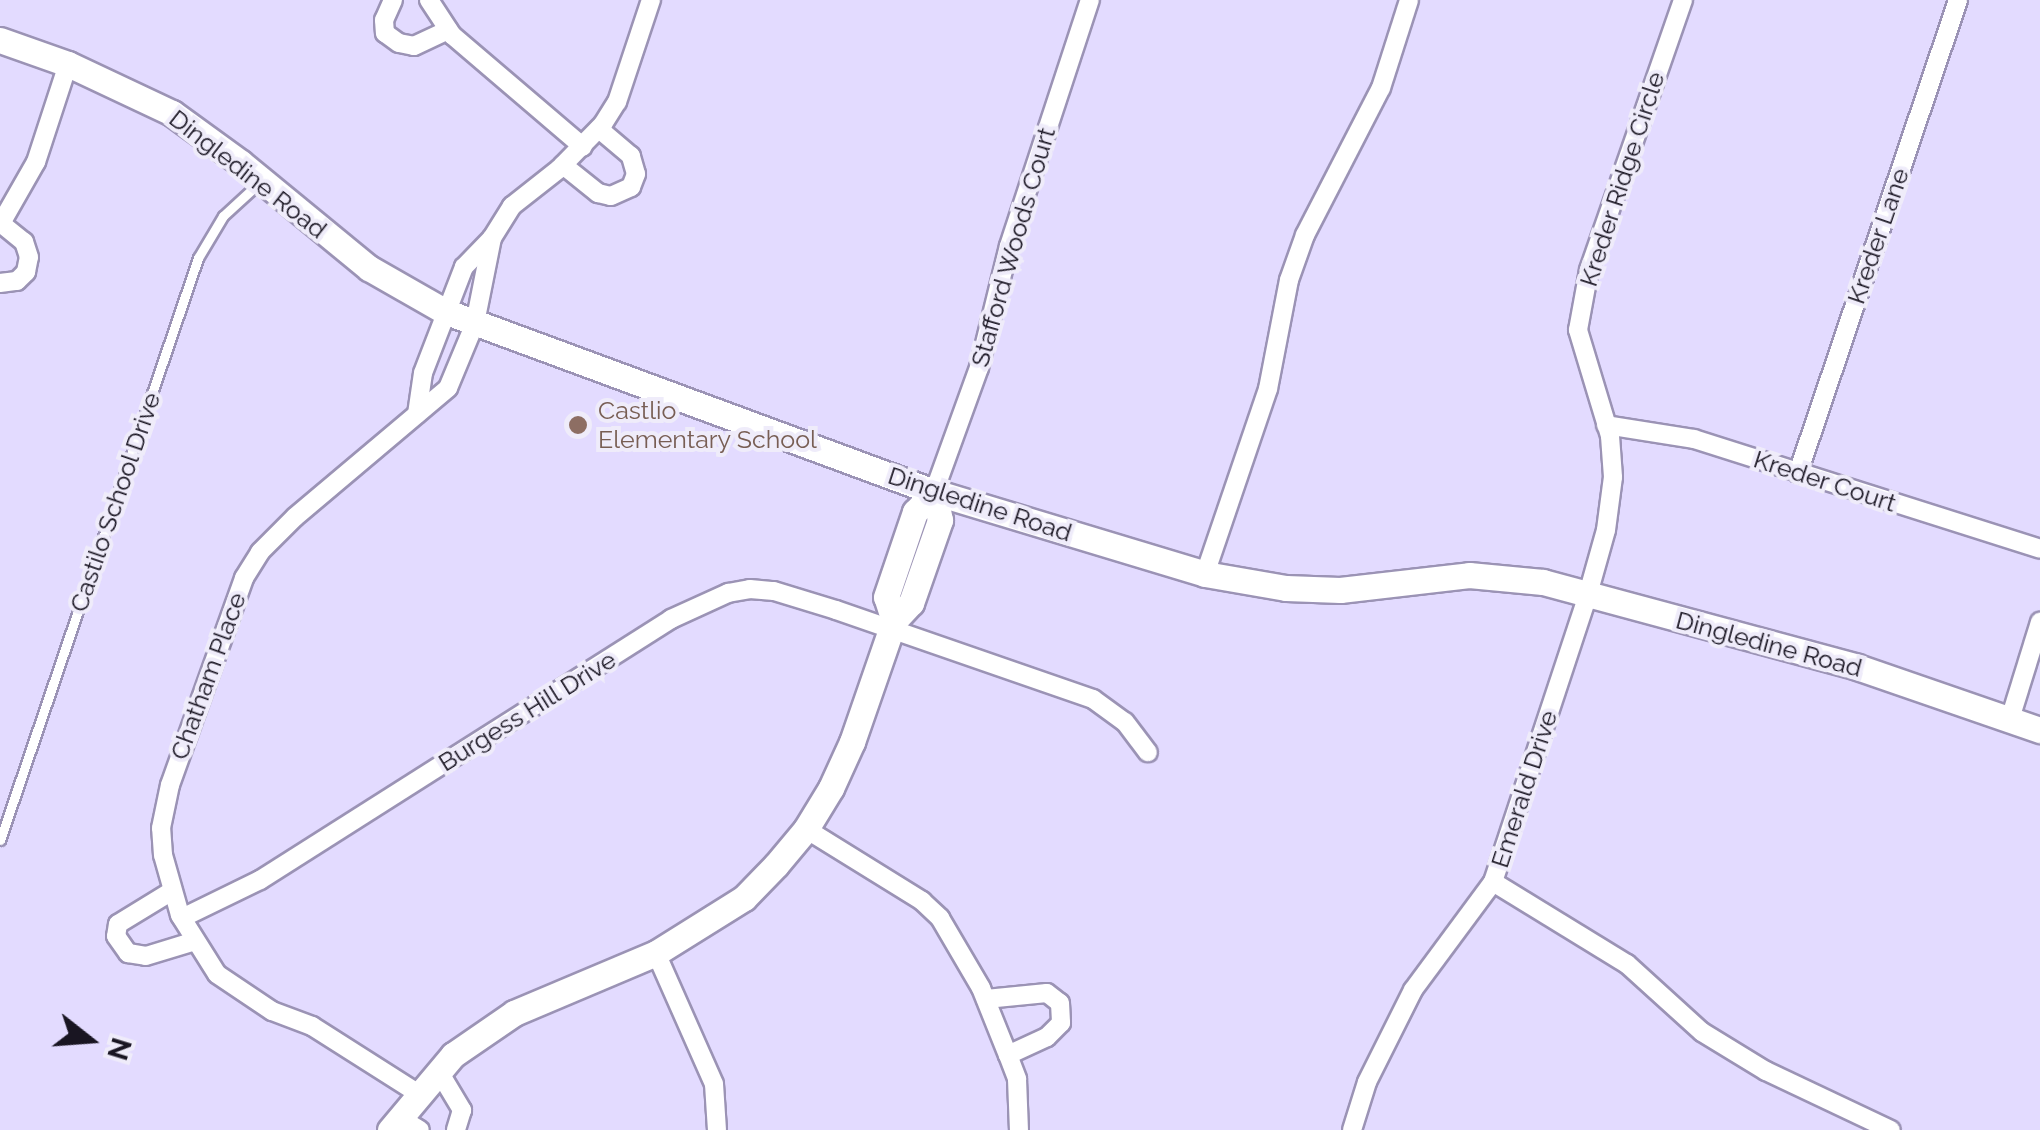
<!DOCTYPE html>
<html>
<head>
<meta charset="utf-8">
<style>
  body { margin:0 }
  #map { position:relative; width:2040px; height:1130px; overflow:hidden; background:#e3dbff; font-family:Raleway,sans-serif }
  div>[style] { position:absolute }
  .roads { filter:drop-shadow(2px 0 #9b93b5) drop-shadow(-2px 0 #9b93b5) drop-shadow(0 2px #9b93b5) drop-shadow(0 -2px #9b93b5) }
  .lane>* { height:9px; margin:-4.5px; padding:0 4.5px; transform-origin:4.5px; border-radius:4.5px; background:#fff }
  .street>* { height:18px; margin:-9px; padding:0 9px; transform-origin:9px; border-radius:9px; background:#fff }
  .secondary>* { height:25px; margin:-12.5px; padding:0 12.5px; transform-origin:12.5px; border-radius:12.5px; background:#fff }
  .dots>* { width:28px; height:28px; translate:-50% -50%; box-sizing:border-box; border:5px solid #efecfa; border-radius:50% }
  span { translate:-50% -50%; white-space:nowrap; text-align:center; line-height:1.15; -webkit-text-stroke:8px #efecfa; paint-order:stroke }
  .street-label { font-size:25px; color:#191522 }
  .education-label { font-size:25px; color:#785e54 }
  .left { translate:0 -50%; text-align:left }
  .north { position:absolute; left:40px; top:990px; width:100px; height:100px; -webkit-text-stroke:8px #efecfa; paint-order:stroke; rotate:107deg; font-size:28px; font-weight:700; line-height:40px; text-align:center; color:#191522 }
  .north::after { content:''; display:block; margin:auto; width:35px; height:45px; background:#191522; clip-path:polygon(50% 0,100% 100%,50% 72%,0 100%) }
</style>
</head>
<body>
<div id="map">
  <div class="roads">
    <div class="lane">
      <div style="left:0;top:840px;width:615px;rotate:-71.21deg"></div>
      <div style="left:198px;top:258px;width:49px;rotate:-59.2deg"></div>
      <div style="left:223px;top:216px;width:49px;rotate:-42.5deg"></div>
    </div>
    <div class="street">
      <div style="left:393px;top:0;width:22px;rotate:114deg"></div>
      <div style="left:384px;top:20px;width:13px;rotate:86deg"></div>
      <div style="left:385px;top:33px;width:17px;rotate:36deg"></div>
      <div style="left:399px;top:43px;width:15px;rotate:11deg"></div>
      <div style="left:414px;top:46px;width:38px;rotate:-25deg"></div>
      <div style="left:429px;top:0;width:42px;rotate:56.7deg"></div>
      <div style="left:452px;top:35px;width:172px;rotate:40.5deg"></div>
      <div style="left:563px;top:165px;width:45px;rotate:38.7deg"></div>
      <div style="left:598px;top:193px;width:13px;rotate:13deg"></div>
      <div style="left:611px;top:196px;width:22px;rotate:-24deg"></div>
      <div style="left:631px;top:187px;width:14px;rotate:-69deg"></div>
      <div style="left:636px;top:174px;width:19px;rotate:-106deg"></div>
      <div style="left:631px;top:156px;width:42px;rotate:-139.8deg"></div>
      <div style="left:0;top:225px;width:73px;rotate:-60.3deg"></div>
      <div style="left:36px;top:162px;width:103px;rotate:-71.9deg"></div>
      <div style="left:0;top:283px;width:17px;rotate:-7deg"></div>
      <div style="left:17px;top:281px;width:13px;rotate:-45deg"></div>
      <div style="left:26px;top:272px;width:15px;rotate:-79deg"></div>
      <div style="left:29px;top:257px;width:16px;rotate:-108deg"></div>
      <div style="left:24px;top:242px;width:28px;rotate:-141deg"></div>
      <div style="left:417px;top:414px;width:41px;rotate:-81.7deg"></div>
      <div style="left:423px;top:373px;width:114px;rotate:-68.9deg"></div>
      <div style="left:464px;top:267px;width:40px;rotate:-46deg"></div>
      <div style="left:492px;top:238px;width:38px;rotate:-58deg"></div>
      <div style="left:512px;top:206px;width:60px;rotate:-38.2deg"></div>
      <div style="left:559px;top:169px;width:63px;rotate:-45.6deg"></div>
      <div style="left:603px;top:124px;width:26px;rotate:-58deg"></div>
      <div style="left:617px;top:102px;width:108px;rotate:-71.6deg"></div>
      <div style="left:1606px;top:425px;width:89px;rotate:9deg"></div>
      <div style="left:1694px;top:439px;width:363px;rotate:17.6deg"></div>
      <div style="left:1798px;top:473px;width:499px;rotate:-71.3deg"></div>
      <div style="left:934px;top:492px;width:132px;rotate:-70.1deg"></div>
      <div style="left:979px;top:368px;width:126px;rotate:-76.2deg"></div>
      <div style="left:1009px;top:246px;width:259px;rotate:-71.8deg"></div>
      <div style="left:1205px;top:574px;width:195px;rotate:-71.2deg"></div>
      <div style="left:1268px;top:389px;width:111px;rotate:-79.1deg"></div>
      <div style="left:1289px;top:280px;width:48px;rotate:-70.4deg"></div>
      <div style="left:1305px;top:235px;width:165px;rotate:-62.7deg"></div>
      <div style="left:1381px;top:88px;width:92px;rotate:-72.3deg"></div>
      <div style="left:2010px;top:719px;width:102px;rotate:-72.8deg"></div>
      <div style="left:806px;top:829px;width:137px;rotate:31.8deg"></div>
      <div style="left:922px;top:901px;width:25px;rotate:43deg"></div>
      <div style="left:940px;top:918px;width:81px;rotate:59.6deg"></div>
      <div style="left:981px;top:988px;width:72px;rotate:68.1deg"></div>
      <div style="left:1008px;top:1055px;width:26px;rotate:69deg"></div>
      <div style="left:1017px;top:1079px;width:51px;rotate:87.8deg"></div>
      <div style="left:1493px;top:882px;width:157px;rotate:31.5deg"></div>
      <div style="left:1627px;top:964px;width:101px;rotate:42.2deg"></div>
      <div style="left:1702px;top:1032px;width:75px;rotate:31.4deg"></div>
      <div style="left:1766px;top:1071px;width:138px;rotate:25.3deg"></div>
      <div style="left:172px;top:891px;width:63px;rotate:148.6deg"></div>
      <div style="left:118px;top:924px;width:12px;rotate:99deg"></div>
      <div style="left:116px;top:936px;width:21px;rotate:55deg"></div>
      <div style="left:128px;top:953px;width:18px;rotate:9deg"></div>
      <div style="left:146px;top:956px;width:51px;rotate:-17deg"></div>
      <div style="left:182px;top:918px;width:87px;rotate:-26deg"></div>
      <div style="left:260px;top:880px;width:487px;rotate:-32.4deg"></div>
      <div style="left:671px;top:619px;width:63px;rotate:-24.5deg"></div>
      <div style="left:728px;top:593px;width:22px;rotate:-10deg"></div>
      <div style="left:750px;top:589px;width:24px;rotate:5deg"></div>
      <div style="left:774px;top:591px;width:65px;rotate:17deg"></div>
      <div style="left:836px;top:610px;width:272px;rotate:19.1deg"></div>
      <div style="left:1093px;top:699px;width:39px;rotate:36deg"></div>
      <div style="left:1125px;top:722px;width:38px;rotate:53deg"></div>
      <div style="left:656px;top:953px;width:143px;rotate:66.1deg"></div>
      <div style="left:714px;top:1084px;width:46px;rotate:86.3deg"></div>
      <div style="left:986px;top:999px;width:61px;rotate:-5.6deg"></div>
      <div style="left:1047px;top:993px;width:16px;rotate:38deg"></div>
      <div style="left:1060px;top:1003px;width:20px;rotate:87deg"></div>
      <div style="left:1061px;top:1023px;width:20px;rotate:135deg"></div>
      <div style="left:1047px;top:1037px;width:43px;rotate:155.2deg"></div>
      <div style="left:438px;top:1070px;width:47px;rotate:59deg"></div>
      <div style="left:462px;top:1110px;width:21px;rotate:107deg"></div>
      <div style="left:419px;top:1094px;width:127px;rotate:-147.6deg"></div>
      <div style="left:312px;top:1026px;width:43px;rotate:-159.4deg"></div>
      <div style="left:272px;top:1011px;width:66px;rotate:-146.1deg"></div>
      <div style="left:217px;top:974px;width:70px;rotate:-122.1deg"></div>
      <div style="left:180px;top:915px;width:62px;rotate:-105.8deg"></div>
      <div style="left:163px;top:855px;width:27px;rotate:-94deg"></div>
      <div style="left:161px;top:828px;width:44px;rotate:-78.2deg"></div>
      <div style="left:170px;top:785px;width:220px;rotate:-70.3deg"></div>
      <div style="left:244px;top:578px;width:31px;rotate:-58deg"></div>
      <div style="left:260px;top:552px;width:49px;rotate:-45deg"></div>
      <div style="left:295px;top:517px;width:200px;rotate:-40.1deg"></div>
      <div style="left:448px;top:388px;width:70px;rotate:-67.4deg"></div>
      <div style="left:475px;top:323px;width:87px;rotate:-78.7deg"></div>
      <div style="left:400px;top:1118px;width:23px;rotate:31deg"></div>
      <div style="left:1352px;top:1130px;width:50px;rotate:-72.6deg"></div>
      <div style="left:1367px;top:1082px;width:103px;rotate:-63.4deg"></div>
      <div style="left:1413px;top:990px;width:134px;rotate:-53.5deg"></div>
      <div style="left:1493px;top:882px;width:303px;rotate:-71.7deg"></div>
      <div style="left:1588px;top:594px;width:66px;rotate:-74.3deg"></div>
      <div style="left:1606px;top:530px;width:53px;rotate:-82.5deg"></div>
      <div style="left:1613px;top:477px;width:41px;rotate:-94.2deg"></div>
      <div style="left:1610px;top:436px;width:111px;rotate:-106.8deg"></div>
      <div style="left:1578px;top:330px;width:61px;rotate:-79.6deg"></div>
      <div style="left:1589px;top:270px;width:286px;rotate:-70.8deg"></div>
    </div>
    <div class="secondary">
      <div style="left:0;top:40px;width:72px;rotate:19.4deg"></div>
      <div style="left:68px;top:64px;width:115px;rotate:25.2deg"></div>
      <div style="left:172px;top:113px;width:85px;rotate:35.9deg"></div>
      <div style="left:241px;top:163px;width:166px;rotate:39.4deg"></div>
      <div style="left:369px;top:268px;width:86px;rotate:29.8deg"></div>
      <div style="left:444px;top:311px;width:522px;rotate:20.27deg"></div>
      <div style="left:934px;top:492px;width:283px;rotate:16.8deg"></div>
      <div style="left:1205px;top:574px;width:82px;rotate:9.8deg"></div>
      <div style="left:1286px;top:588px;width:54px;rotate:2.1deg"></div>
      <div style="left:1340px;top:590px;width:130px;rotate:-6.6deg"></div>
      <div style="left:1469px;top:575px;width:74px;rotate:5.4deg"></div>
      <div style="left:1543px;top:582px;width:325px;rotate:15.1deg"></div>
      <div style="left:1857px;top:667px;width:194px;rotate:19deg"></div>
      <div style="left:894px;top:621px;width:25px;rotate:-108deg"></div>
      <div style="left:886px;top:597px;width:90px;rotate:-71.2deg"></div>
      <div style="left:915px;top:512px;width:28px;rotate:-46deg"></div>
      <div style="left:390px;top:1130px;width:98px;rotate:-50deg"></div>
      <div style="left:453px;top:1055px;width:74px;rotate:-34.5deg"></div>
      <div style="left:514px;top:1013px;width:154px;rotate:-22.9deg"></div>
      <div style="left:656px;top:953px;width:104px;rotate:-32deg"></div>
      <div style="left:744px;top:898px;width:46px;rotate:-45.9deg"></div>
      <div style="left:776px;top:865px;width:47px;rotate:-50.2deg"></div>
      <div style="left:806px;top:829px;width:48px;rotate:-58.6deg"></div>
      <div style="left:831px;top:788px;width:51px;rotate:-65.5deg"></div>
      <div style="left:852px;top:742px;width:128px;rotate:-70.9deg"></div>
      <div style="left:894px;top:621px;width:25px;rotate:-47deg"></div>
      <div style="left:911px;top:603px;width:88px;rotate:-70.7deg"></div>
      <div style="left:940px;top:520px;width:29px;rotate:-102deg"></div>
    </div>
  </div>
  <div class="dots">
    <div style="left:578px;top:425px;background:#8d6e63"></div>
  </div>
  <div class="street-label">
    <span style="left:248px;top:174px;rotate:38deg">Dingledine Road</span>
    <span style="left:1622px;top:179px;rotate:-72deg">Kreder Ridge Circle</span>
    <span style="left:1878px;top:236px;rotate:-71deg">Kreder Lane</span>
    <span style="left:1013px;top:247px;rotate:-74deg">Stafford Woods Court</span>
    <span style="left:1825px;top:481px;rotate:18deg">Kreder Court</span>
    <span style="left:115px;top:502px;rotate:-71deg">Castilo School Drive</span>
    <span style="left:980px;top:504px;rotate:18deg">Dingledine Road</span>
    <span style="left:1769px;top:644px;rotate:15deg">Dingledine Road</span>
    <span style="left:208px;top:676px;rotate:-70deg">Chatham Place</span>
    <span style="left:527px;top:711px;rotate:-32deg">Burgess Hill Drive</span>
    <span style="left:1524px;top:789px;rotate:-72deg">Emerald Drive</span>
  </div>
  <div class="education-label">
    <span class="left" style="left:598px;top:425px">Castlio<br>Elementary School</span>
  </div>
  <div class="north">N</div>
</div>
</body>
</html>
